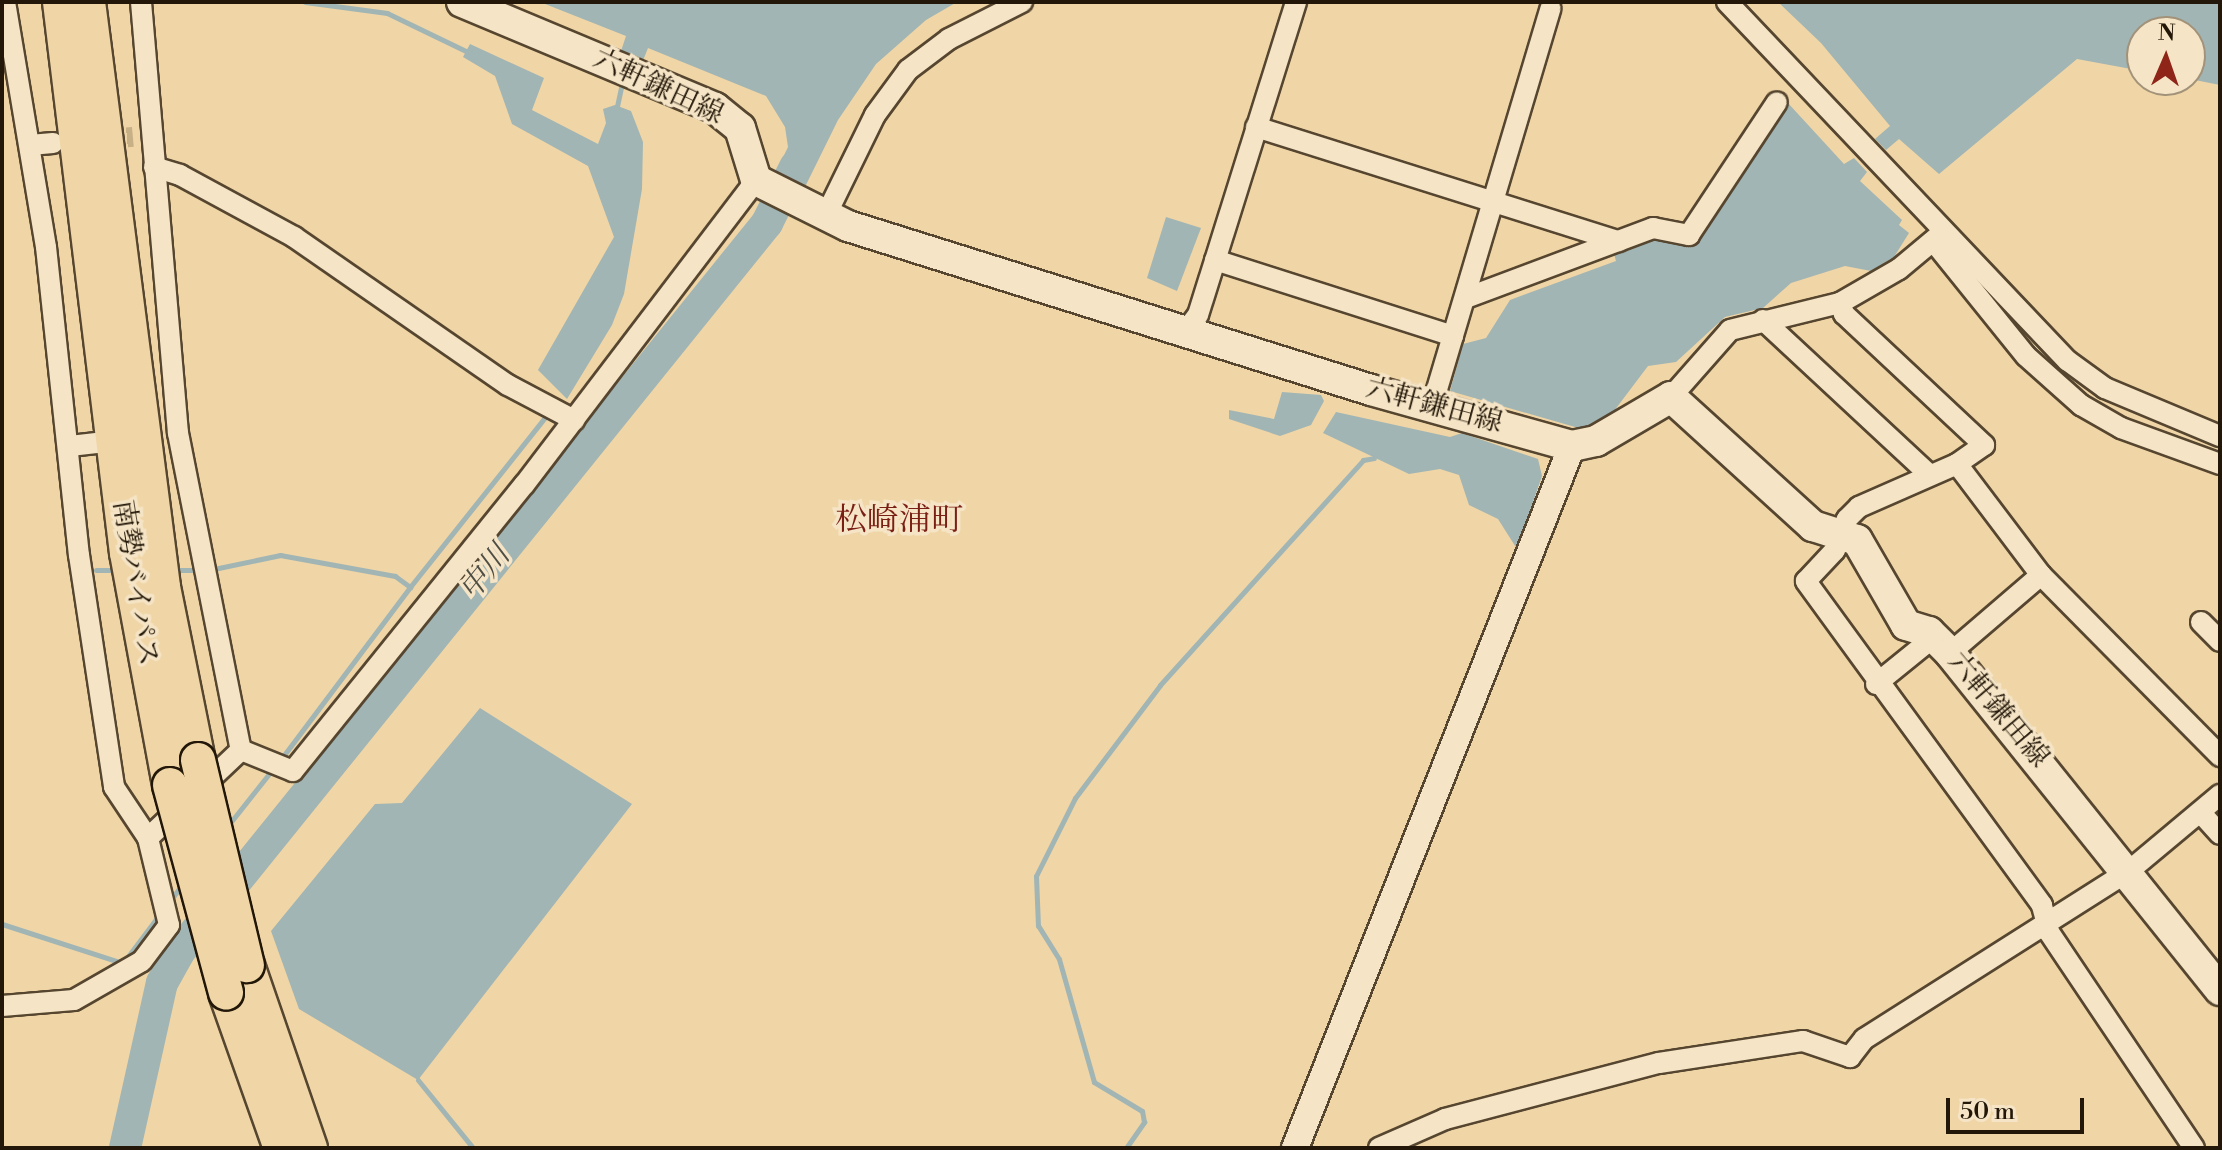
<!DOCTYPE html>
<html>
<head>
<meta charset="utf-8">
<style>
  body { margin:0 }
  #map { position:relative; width:2222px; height:1150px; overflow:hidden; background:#f0d5a6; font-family:"Libre Bodoni","Noto Serif JP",serif }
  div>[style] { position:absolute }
  .water>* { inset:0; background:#a1b5b4 }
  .stream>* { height:5px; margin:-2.5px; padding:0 2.5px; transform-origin:2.5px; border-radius:2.5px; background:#a1b5b4 }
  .river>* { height:32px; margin:-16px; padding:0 16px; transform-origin:16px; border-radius:16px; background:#a1b5b4 }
  .minor-tunnel>* { height:20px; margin-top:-10px; transform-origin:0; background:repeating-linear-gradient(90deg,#c7af86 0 20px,transparent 0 30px) }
  .roads { filter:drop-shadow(2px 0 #564630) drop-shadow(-2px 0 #564630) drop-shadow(0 2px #564630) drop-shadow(0 -2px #564630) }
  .minor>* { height:20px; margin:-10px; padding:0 10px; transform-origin:10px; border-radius:10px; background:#f5e4c5 }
  .tertiary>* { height:26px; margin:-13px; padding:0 13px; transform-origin:13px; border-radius:13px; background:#f5e4c5 }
  .secondary>* { height:30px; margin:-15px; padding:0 15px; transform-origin:15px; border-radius:15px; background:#f5e4c5 }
  .trunk>* { height:34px; margin:-17px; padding:0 17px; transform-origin:17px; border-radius:17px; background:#f0d5a6 }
  .bridges { filter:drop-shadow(2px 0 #221708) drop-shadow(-2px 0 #221708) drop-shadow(0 2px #221708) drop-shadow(0 -2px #221708) }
  .trunk-bridge>* { height:34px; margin:-17px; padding:0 17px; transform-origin:17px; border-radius:17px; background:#f0d5a6 }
  span { translate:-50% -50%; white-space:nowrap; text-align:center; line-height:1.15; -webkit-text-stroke:7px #f5e4c5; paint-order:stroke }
  .street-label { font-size:28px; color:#221708 }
  .water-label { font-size:30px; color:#4e4e44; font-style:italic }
  .quarter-label { font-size:32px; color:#7a1f14 }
  .frame { position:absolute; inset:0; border:4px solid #221708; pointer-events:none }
  .north { position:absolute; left:2126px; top:16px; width:80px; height:80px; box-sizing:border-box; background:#f5e4c5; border:2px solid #a19279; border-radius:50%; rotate:2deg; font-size:22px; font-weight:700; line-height:32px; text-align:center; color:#221708 }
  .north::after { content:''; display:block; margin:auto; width:28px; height:36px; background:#8f2418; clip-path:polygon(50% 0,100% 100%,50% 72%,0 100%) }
  .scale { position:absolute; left:1946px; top:1098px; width:138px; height:36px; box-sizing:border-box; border:4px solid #221708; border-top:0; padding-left:10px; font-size:24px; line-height:28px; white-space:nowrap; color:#221708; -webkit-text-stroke:6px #f5e4c5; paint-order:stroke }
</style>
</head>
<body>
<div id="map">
  <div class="water">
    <div style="clip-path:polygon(540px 2px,957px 2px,926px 20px,876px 64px,838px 120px,803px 191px,775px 174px,788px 147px,785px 127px,766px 96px,648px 48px,642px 63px,620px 54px,626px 36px)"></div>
    <div style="clip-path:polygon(1778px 2px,2220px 2px,2220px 85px,2190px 79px,2190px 32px,2142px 32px,2142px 71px,2077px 59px,1939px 174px,1899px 139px,1886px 150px,1875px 139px,1890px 126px,1821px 43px)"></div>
    <div style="clip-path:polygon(470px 44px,544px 78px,532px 110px,598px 144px,606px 123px,603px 109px,615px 105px,631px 111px,643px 142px,642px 189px,624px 294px,612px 325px,567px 399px,538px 370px,614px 237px,588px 166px,512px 124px,495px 76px,463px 57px)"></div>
    <div style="clip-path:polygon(1787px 102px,1844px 164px,1854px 158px,1867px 172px,1860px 181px,1902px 220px,1899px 225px,1909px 233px,1894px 257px,1871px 271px,1845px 266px,1791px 283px,1763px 308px,1725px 317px,1676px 362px,1648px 366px,1614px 411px,1582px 429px,1450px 391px,1463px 344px,1486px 338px,1510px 300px,1616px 261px,1614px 254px,1653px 240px,1697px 245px)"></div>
    <div style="clip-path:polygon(1166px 217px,1201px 228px,1177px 291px,1147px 278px)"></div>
    <div style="clip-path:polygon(1282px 392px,1321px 395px,1324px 401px,1311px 425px,1280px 436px,1229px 419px,1229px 410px,1274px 419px)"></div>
    <div style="clip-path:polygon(1336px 412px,1450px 437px,1462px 433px,1538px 459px,1542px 476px,1517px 549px,1498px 519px,1469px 505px,1459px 475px,1440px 469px,1409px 474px,1323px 433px)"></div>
    <div style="clip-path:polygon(480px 708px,632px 804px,418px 1080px,299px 1009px,271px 931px,375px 804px,402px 803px)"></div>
  </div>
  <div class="stream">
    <div style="left:305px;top:2px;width:83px;rotate:7.6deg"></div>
    <div style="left:387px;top:13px;width:92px;rotate:25.7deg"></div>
    <div style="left:616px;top:111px;width:33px;rotate:-78deg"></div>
    <div style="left:96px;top:570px;width:23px"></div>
    <div style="left:173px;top:570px;width:26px"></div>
    <div style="left:209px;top:570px;width:73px;rotate:-11.9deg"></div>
    <div style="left:280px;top:555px;width:117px;rotate:10.3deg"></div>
    <div style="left:395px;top:576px;width:19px;rotate:36deg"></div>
    <div style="left:410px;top:587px;width:225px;rotate:-51.5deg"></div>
    <div style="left:281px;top:759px;width:215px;rotate:-53.1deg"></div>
    <div style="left:226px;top:828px;width:74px;rotate:-51.6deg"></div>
    <div style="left:170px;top:901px;width:22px;rotate:-54deg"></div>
    <div style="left:2px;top:924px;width:127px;rotate:17.9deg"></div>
    <div style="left:123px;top:963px;width:60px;rotate:-53.1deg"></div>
    <div style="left:418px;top:1080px;width:87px;rotate:51deg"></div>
    <div style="left:1126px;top:1148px;width:32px;rotate:-55deg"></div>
    <div style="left:1144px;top:1122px;width:11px;rotate:-100deg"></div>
    <div style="left:1142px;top:1111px;width:56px;rotate:-148.9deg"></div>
    <div style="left:1094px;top:1082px;width:128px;rotate:-105.9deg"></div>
    <div style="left:1059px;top:959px;width:39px;rotate:-122deg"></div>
    <div style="left:1038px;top:926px;width:50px;rotate:-92.3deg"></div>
    <div style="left:1036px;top:876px;width:87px;rotate:-63.4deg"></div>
    <div style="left:1075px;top:798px;width:141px;rotate:-53deg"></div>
    <div style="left:1160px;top:685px;width:303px;rotate:-47.9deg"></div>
    <div style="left:1363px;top:460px;width:11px;rotate:-10deg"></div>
  </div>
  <div class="river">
    <div style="left:125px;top:1148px;width:169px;rotate:-77.4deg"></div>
    <div style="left:162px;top:983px;width:35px;rotate:-61deg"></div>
    <div style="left:179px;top:952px;width:937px;rotate:-51.11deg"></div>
    <div style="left:767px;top:223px;width:63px;rotate:-63.4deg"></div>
  </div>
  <div class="minor-tunnel">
    <div style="left:97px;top:140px;width:36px;rotate:-5deg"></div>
  </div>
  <div class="roads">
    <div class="minor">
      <div style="left:5px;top:2px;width:248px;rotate:80.5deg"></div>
      <div style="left:46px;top:247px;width:310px;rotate:83.9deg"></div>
      <div style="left:79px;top:555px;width:235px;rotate:81.4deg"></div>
      <div style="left:114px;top:787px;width:61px;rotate:56.3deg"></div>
      <div style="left:141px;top:2px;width:433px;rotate:85.1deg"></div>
      <div style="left:178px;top:433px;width:323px;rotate:78.8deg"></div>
      <div style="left:1727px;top:2px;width:495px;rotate:46.5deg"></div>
      <div style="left:2068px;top:361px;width:46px;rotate:36.1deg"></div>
      <div style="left:2105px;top:388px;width:125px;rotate:22.7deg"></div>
      <div style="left:1256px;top:127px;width:380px;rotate:17.5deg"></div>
      <div style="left:30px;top:145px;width:23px;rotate:-5deg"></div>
      <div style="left:154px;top:167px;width:27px;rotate:17deg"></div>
      <div style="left:180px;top:175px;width:130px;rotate:28.5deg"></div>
      <div style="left:294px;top:237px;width:260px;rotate:34.7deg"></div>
      <div style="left:508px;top:385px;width:75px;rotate:27.9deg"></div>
      <div style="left:826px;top:215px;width:111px;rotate:-63.9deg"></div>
      <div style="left:875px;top:115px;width:56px;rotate:-53.7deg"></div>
      <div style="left:908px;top:70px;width:51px;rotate:-37.1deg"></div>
      <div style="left:949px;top:39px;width:82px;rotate:-26.9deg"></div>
      <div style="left:1934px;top:242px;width:146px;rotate:51.1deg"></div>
      <div style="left:2026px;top:356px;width:74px;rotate:41.7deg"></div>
      <div style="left:2081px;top:405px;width:46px;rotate:29.9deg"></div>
      <div style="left:2121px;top:428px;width:105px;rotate:20deg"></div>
      <div style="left:1215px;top:260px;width:250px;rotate:17.7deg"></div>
      <div style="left:1466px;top:298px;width:200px;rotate:-20.5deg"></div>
      <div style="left:1653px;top:228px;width:37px;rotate:11deg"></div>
      <div style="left:1689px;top:235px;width:159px;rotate:-56.5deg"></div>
      <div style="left:1840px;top:303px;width:12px;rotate:70deg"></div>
      <div style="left:1844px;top:314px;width:192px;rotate:43.1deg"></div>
      <div style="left:1984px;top:445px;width:33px;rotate:145deg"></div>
      <div style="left:1763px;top:320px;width:228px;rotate:42.9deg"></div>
      <div style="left:1185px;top:332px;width:21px;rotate:-53deg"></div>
      <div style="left:1198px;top:315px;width:328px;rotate:-72.6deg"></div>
      <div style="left:1671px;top:397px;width:89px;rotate:-48.6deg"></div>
      <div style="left:1730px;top:330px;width:113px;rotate:-13.8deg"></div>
      <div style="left:1840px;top:303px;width:68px;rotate:-30deg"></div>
      <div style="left:1899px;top:269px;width:55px;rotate:-39.8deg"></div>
      <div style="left:1432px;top:406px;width:415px;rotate:-73.4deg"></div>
      <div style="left:70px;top:446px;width:44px;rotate:-6.5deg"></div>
      <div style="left:2201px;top:622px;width:27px;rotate:45deg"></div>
      <div style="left:1950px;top:653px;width:120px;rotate:-40.6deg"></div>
      <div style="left:1876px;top:684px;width:75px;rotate:-39deg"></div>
      <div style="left:2201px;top:813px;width:28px;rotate:48deg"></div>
      <div style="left:2px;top:1006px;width:72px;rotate:-4.8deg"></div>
      <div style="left:74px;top:1000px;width:78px;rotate:-29.8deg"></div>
      <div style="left:142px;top:961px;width:45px;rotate:-53.1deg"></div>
      <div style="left:169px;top:925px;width:89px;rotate:-103.6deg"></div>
      <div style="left:148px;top:838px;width:128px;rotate:-43.4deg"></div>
      <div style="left:241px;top:750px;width:56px;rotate:22deg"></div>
      <div style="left:293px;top:771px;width:368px;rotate:-51.1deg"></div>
      <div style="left:524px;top:485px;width:383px;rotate:-52.7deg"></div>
      <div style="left:1379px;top:1148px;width:72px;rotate:-23.7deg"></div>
      <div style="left:1445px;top:1119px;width:221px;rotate:-14.7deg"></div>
      <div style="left:1659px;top:1063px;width:146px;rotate:-8.7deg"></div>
      <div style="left:1803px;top:1041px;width:50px;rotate:18.8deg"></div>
      <div style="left:1850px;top:1057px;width:23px;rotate:-52deg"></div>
      <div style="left:1864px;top:1039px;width:314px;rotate:-32.4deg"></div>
      <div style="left:2129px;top:871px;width:119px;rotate:-39.9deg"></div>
      <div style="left:2194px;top:1148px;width:260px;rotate:-123.9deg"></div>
      <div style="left:2049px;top:932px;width:28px;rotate:-105deg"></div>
      <div style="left:2042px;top:905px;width:401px;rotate:-126.1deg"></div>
      <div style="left:1806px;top:581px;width:42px;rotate:-46.9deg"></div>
      <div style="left:1835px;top:550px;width:33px;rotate:-69deg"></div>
      <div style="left:1847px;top:519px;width:17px;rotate:-45deg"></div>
      <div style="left:1859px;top:507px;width:107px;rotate:-23.7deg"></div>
      <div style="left:1957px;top:464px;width:139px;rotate:52.9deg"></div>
      <div style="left:2041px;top:575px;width:255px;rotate:45.3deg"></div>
    </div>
    <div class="tertiary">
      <div style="left:1295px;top:1148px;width:755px;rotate:-68.47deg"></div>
    </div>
    <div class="secondary">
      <div style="left:462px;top:2px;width:274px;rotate:22.7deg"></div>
      <div style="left:715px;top:108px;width:32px;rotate:39deg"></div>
      <div style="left:740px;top:128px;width:54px;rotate:72.9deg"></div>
      <div style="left:756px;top:180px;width:103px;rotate:26.6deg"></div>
      <div style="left:848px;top:226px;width:548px;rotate:17.41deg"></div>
      <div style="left:1371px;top:390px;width:209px;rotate:15.6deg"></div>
      <div style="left:1572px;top:446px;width:25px;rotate:-12deg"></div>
      <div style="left:1596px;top:441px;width:87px;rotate:-30.4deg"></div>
      <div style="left:1671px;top:397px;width:192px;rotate:42.3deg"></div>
      <div style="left:1813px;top:526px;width:46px;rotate:17.7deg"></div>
      <div style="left:1857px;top:540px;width:98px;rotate:60deg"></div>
      <div style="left:1906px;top:625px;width:24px;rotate:17deg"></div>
      <div style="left:1929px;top:632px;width:30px;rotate:45deg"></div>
      <div style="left:1950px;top:653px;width:432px;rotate:51.3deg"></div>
    </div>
    <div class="trunk">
      <div style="left:60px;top:2px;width:555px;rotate:83.07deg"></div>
      <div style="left:127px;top:553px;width:236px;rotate:79.5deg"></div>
      <div style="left:88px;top:2px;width:590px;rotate:82.69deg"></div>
      <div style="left:163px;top:587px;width:177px;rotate:78.6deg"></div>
      <div style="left:247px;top:965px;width:194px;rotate:71deg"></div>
      <div style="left:226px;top:993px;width:164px;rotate:70.5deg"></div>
    </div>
  </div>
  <div class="bridges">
    <div class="trunk-bridge">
      <div style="left:198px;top:760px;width:211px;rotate:76.6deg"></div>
      <div style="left:170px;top:785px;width:215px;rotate:74.9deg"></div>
    </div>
  </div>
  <div class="street-label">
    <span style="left:658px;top:87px;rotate:25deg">六軒鎌田線</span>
    <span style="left:1434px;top:406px;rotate:15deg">六軒鎌田線</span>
    <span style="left:135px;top:583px;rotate:81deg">南勢バイパス</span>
    <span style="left:1998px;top:710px;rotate:50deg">六軒鎌田線</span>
  </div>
  <div class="water-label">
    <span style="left:485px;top:573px;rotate:-51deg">中川</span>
  </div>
  <div class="quarter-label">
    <span style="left:899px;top:520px">松崎浦町</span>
  </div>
  <div class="frame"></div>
  <div class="north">N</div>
  <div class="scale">50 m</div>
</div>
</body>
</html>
